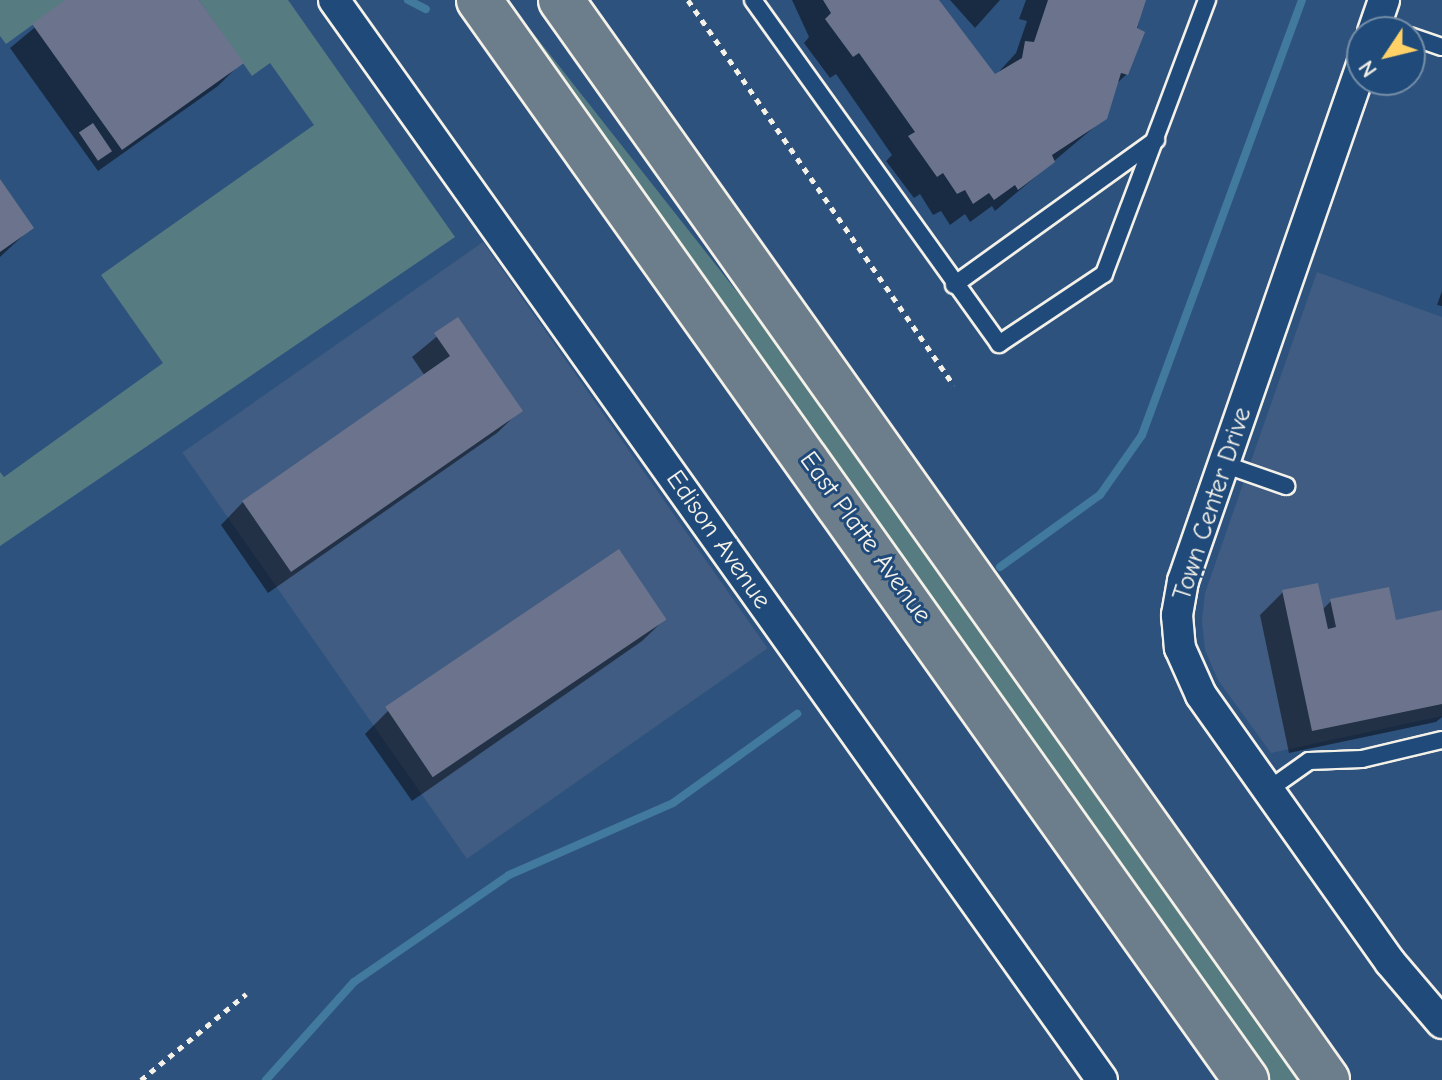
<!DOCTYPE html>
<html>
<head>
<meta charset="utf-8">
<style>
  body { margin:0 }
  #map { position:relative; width:1442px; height:1080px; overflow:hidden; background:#2e527e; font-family:"Comic Neue",sans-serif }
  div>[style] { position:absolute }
  .built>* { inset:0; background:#405c82; transform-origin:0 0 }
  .green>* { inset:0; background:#567c82 }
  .shadow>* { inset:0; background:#0007 }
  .stream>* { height:8px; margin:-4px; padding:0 4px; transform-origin:4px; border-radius:4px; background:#427a9d }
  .building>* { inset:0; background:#6b748c; transform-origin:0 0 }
  .path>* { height:5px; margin-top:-2.5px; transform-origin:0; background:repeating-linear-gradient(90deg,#f4f1e8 0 6px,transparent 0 12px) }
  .roads { filter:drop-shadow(2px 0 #f4f1e8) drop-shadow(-2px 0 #f4f1e8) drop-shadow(0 2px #f4f1e8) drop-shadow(0 -2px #f4f1e8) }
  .lane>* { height:16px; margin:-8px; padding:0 8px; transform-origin:8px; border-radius:8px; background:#1f4a7a }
  .street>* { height:30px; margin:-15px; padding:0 15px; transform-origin:15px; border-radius:15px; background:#1f4a7a }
  .highway>* { height:44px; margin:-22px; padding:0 22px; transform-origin:22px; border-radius:22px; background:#6c7d8c }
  span { translate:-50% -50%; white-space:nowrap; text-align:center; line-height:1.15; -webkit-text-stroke:6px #1f4a7a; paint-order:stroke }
  .street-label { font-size:26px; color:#f4f1e8 }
  .north { position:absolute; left:1346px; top:16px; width:80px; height:80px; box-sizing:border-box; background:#1f4a7a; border:2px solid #748da6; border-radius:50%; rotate:235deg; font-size:22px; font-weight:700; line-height:32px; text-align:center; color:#f4f1e8 }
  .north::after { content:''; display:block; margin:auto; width:28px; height:36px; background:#ffd166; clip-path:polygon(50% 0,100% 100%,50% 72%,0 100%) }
</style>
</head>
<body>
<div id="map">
  <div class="built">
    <div style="left:483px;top:242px;width:496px;height:367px;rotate:55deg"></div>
    <div style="clip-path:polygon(1317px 272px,1442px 317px,1442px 716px,1271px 753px,1218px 680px,1205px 650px,1202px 621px,1205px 593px)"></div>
  </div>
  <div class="green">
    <div style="clip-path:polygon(0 0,67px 0,6px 44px,0 36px)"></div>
    <div style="clip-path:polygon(199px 0,288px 0,455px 237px,0 546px,0 472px,4px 477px,163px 363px,101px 275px,314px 125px,270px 63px,252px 76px)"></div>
    <div style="clip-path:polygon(497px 0,507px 0,850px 435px,1305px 1080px,1262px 1080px)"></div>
  </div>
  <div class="shadow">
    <div style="clip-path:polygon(68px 0,197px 0,241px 63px,218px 86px,98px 171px,10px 48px)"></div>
    <div style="clip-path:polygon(792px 0,929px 0,994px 77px,1016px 53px,1027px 21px,1019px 19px,1026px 0,1144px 0,1127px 74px,1115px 85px,1105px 118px,995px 211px,992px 206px,970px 222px,965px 214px,950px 225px,941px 211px,933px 215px,920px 194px,914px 198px,886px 161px,892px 155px,836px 74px,830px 78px,804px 43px,809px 37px)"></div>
    <div style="clip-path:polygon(950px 0,1000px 0,975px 28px)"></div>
    <div style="clip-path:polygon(0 183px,31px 228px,0 257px)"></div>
    <div style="clip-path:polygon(1442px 291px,1442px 306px,1437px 305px)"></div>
    <div style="clip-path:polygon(457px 320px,520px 411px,497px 433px,268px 593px,221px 525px,243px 502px,425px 376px,412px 357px)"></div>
    <div style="clip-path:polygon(1283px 592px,1322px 610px,1331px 601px,1395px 622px,1442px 619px,1442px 717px,1436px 722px,1289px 753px,1260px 615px)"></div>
    <div style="clip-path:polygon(665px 619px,642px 641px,412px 801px,365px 734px,388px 711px)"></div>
  </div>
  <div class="stream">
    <div style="left:408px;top:0;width:20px;rotate:27deg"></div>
    <div style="left:1000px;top:567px;width:123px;rotate:-35.8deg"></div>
    <div style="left:1100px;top:495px;width:73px;rotate:-55deg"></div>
    <div style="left:1142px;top:435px;width:463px;rotate:-69.8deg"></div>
    <div style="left:266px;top:1080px;width:132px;rotate:-48.1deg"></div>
    <div style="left:354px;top:982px;width:188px;rotate:-34.6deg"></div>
    <div style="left:509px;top:875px;width:179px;rotate:-23.7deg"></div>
    <div style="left:673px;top:803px;width:153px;rotate:-35.7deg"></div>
  </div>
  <div class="building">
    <div style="clip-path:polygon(65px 0,199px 0,244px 63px,122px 150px,32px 24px)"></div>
    <div style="clip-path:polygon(823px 0,939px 0,995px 74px,1022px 58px,1025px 41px,1034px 42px,1048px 0,1146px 0,1137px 28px,1145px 32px,1128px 75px,1121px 73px,1107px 119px,1052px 155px,1055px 162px,1018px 190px,1015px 185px,994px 200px,989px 193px,973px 204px,965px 190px,957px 194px,943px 173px,937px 177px,908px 136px,915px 132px,859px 53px,853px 57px,825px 19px,831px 13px)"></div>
    <div style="left:93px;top:123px;width:34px;height:17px;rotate:56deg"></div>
    <div style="clip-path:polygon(0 179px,34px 228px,0 252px)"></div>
    <div style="clip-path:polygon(458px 317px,523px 411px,291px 572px,242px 501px,450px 356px,434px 333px)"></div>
    <div style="left:619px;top:549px;width:85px;height:282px;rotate:56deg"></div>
    <div style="clip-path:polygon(1318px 583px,1328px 629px,1336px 627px,1330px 599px,1389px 587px,1396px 620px,1442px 610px,1442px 704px,1312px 731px,1282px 590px)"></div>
  </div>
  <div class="path">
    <div style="left:688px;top:0;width:468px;rotate:55.4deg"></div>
    <div style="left:141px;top:1080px;width:136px;rotate:-39.3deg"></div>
  </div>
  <div class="roads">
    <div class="lane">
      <div style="left:753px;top:0;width:423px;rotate:54.4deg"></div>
      <div style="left:999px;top:344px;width:126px;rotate:-33.7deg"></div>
      <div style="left:1104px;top:274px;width:293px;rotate:-69.4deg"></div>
      <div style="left:1376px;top:24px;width:24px;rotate:19deg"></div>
      <div style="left:1410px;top:36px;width:34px;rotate:19deg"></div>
      <div style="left:954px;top:285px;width:249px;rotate:-35.7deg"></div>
      <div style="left:1226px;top:465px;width:64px;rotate:19.3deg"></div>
      <div style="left:1268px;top:790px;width:50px;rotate:-35.3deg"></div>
      <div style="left:1309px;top:761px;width:53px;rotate:-2.2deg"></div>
      <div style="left:1362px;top:759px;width:82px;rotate:-13.4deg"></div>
    </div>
    <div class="street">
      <div style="left:334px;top:0;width:1325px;rotate:54.58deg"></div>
      <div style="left:1373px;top:32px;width:34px;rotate:-71deg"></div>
      <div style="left:1362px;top:65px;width:546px;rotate:109.13deg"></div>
      <div style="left:1183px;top:581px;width:35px;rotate:100deg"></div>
      <div style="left:1177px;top:615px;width:33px;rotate:85deg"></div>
      <div style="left:1180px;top:648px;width:51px;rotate:65.9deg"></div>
      <div style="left:1201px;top:695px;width:327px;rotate:54.7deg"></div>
      <div style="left:1390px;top:962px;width:80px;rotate:49.6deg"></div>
    </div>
    <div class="highway">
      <div style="left:479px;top:0;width:1325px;rotate:54.62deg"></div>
      <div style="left:561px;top:0;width:1324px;rotate:54.65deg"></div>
    </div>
  </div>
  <div class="street-label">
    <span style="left:1213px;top:504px;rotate:-72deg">Town Center Drive</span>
    <span style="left:865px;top:538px;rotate:54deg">East Platte Avenue</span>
    <span style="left:718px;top:540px;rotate:55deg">Edison Avenue</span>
  </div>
  <div class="north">N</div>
</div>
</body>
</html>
